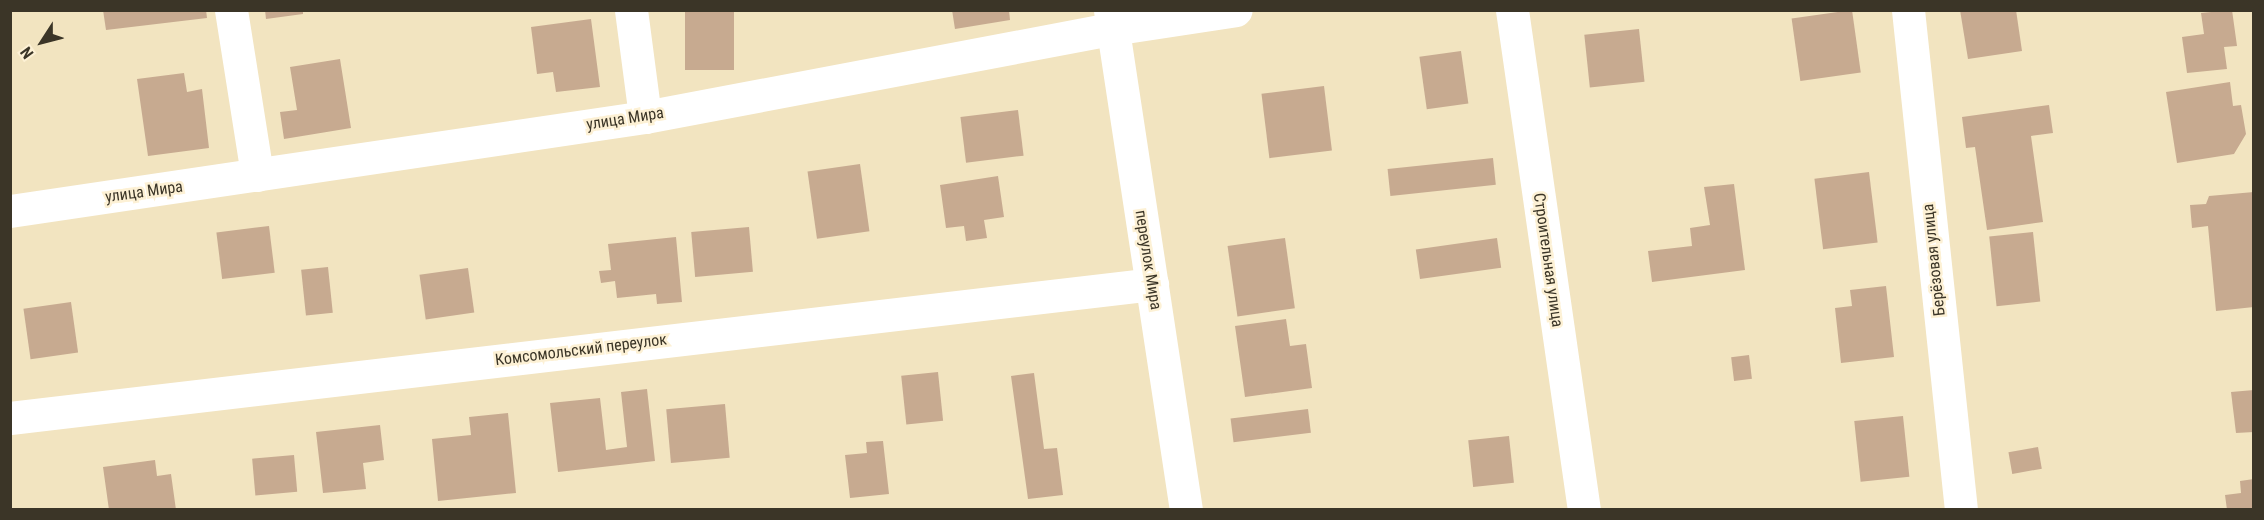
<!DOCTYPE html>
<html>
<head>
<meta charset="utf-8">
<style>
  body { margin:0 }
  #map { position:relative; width:2264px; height:520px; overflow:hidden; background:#f2e4c0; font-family:"Roboto Condensed",sans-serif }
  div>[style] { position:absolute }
  .building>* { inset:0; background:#c7aa90; transform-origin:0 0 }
  .minor>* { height:33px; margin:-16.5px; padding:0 16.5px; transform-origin:16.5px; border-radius:16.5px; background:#fff }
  span { translate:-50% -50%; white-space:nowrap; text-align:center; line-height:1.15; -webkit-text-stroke:5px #fdf1d5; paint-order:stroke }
  .street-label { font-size:16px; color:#3b3527 }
  .frame { position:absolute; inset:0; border:12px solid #3b3527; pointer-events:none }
  .north { position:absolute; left:12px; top:12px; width:60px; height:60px; -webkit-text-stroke:4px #fdf1d5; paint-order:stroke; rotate:234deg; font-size:16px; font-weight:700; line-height:24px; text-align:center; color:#3b3527 }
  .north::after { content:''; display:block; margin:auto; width:21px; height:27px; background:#3b3527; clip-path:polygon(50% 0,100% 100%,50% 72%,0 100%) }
</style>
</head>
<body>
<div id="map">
  <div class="building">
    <div style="clip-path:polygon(103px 10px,206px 10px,207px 18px,106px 30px)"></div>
    <div style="clip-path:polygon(265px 10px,303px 10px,303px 14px,266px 19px)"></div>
    <div style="left:685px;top:10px;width:49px;height:60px"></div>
    <div style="clip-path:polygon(952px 10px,1009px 10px,1010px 20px,955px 29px)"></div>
    <div style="left:1852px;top:10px;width:63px;height:61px;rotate:82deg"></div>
    <div style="clip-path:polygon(1960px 10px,2016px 10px,2022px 51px,1968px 59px)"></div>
    <div style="clip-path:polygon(2232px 10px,2237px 46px,2224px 47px,2227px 69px,2187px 73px,2182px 37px,2204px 34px,2201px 13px)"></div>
    <div style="clip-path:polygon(591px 19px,600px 87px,556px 92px,553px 72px,537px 74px,531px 27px)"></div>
    <div style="left:1639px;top:29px;width:53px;height:55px;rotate:84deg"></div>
    <div style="left:1461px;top:51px;width:53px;height:42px;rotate:82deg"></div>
    <div style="clip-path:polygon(340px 59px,351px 128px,284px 139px,280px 112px,297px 110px,290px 67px)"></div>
    <div style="clip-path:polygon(184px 73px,187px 92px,202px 89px,209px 148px,148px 156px,137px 79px)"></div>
    <div style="clip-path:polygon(2230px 82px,2233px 106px,2241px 105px,2246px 134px,2234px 154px,2177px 163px,2166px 92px)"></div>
    <div style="left:1324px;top:86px;width:65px;height:63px;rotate:83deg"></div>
    <div style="clip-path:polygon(2049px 105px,2053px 133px,2031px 136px,2043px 222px,1987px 230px,1975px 147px,1966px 148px,1962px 117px)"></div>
    <div style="left:1018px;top:110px;width:46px;height:58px;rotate:83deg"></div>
    <div style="left:1493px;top:158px;width:27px;height:106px;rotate:84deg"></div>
    <div style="left:860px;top:164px;width:68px;height:53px;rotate:82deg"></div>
    <div style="left:1869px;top:172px;width:71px;height:55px;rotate:83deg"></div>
    <div style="clip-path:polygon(998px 176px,1004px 217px,984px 220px,987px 238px,966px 241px,964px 226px,946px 228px,940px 185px)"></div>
    <div style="clip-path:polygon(1734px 184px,1745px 270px,1652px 282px,1648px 251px,1692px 246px,1690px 228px,1710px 225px,1704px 187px)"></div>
    <div style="clip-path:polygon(2254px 192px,2254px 307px,2216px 311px,2208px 226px,2192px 228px,2190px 205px,2206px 204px,2209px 196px)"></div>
    <div style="left:269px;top:226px;width:47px;height:53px;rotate:83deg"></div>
    <div style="left:749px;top:227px;width:45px;height:58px;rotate:85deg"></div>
    <div style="left:2033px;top:232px;width:70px;height:44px;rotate:84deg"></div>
    <div style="clip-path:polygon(676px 237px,682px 302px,657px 304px,656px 294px,617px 298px,615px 281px,601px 283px,599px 271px,611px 270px,608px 244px)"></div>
    <div style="left:1285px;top:238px;width:71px;height:58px;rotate:82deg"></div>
    <div style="left:1497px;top:238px;width:30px;height:82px;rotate:82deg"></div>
    <div style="left:328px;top:267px;width:46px;height:27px;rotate:84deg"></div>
    <div style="left:468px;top:268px;width:45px;height:49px;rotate:82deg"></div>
    <div style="clip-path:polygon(1886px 286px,1894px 357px,1841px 363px,1835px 308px,1852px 306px,1850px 290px)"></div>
    <div style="left:71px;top:302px;width:51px;height:48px;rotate:82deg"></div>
    <div style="clip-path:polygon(1286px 319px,1290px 346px,1306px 344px,1312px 388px,1245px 397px,1235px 326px)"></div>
    <div style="left:1749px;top:355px;width:24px;height:18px;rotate:83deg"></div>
    <div style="left:938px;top:372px;width:49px;height:37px;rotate:84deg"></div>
    <div style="clip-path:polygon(1034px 373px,1044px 449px,1057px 448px,1063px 495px,1028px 499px,1011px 376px)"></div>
    <div style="clip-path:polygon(647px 389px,655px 461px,558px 472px,550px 403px,600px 398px,606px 450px,627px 447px,621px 392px)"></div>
    <div style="clip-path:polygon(2254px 390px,2254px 432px,2236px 433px,2231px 392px)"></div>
    <div style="left:725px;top:404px;width:54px;height:59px;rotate:85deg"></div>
    <div style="left:1308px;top:409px;width:24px;height:78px;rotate:83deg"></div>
    <div style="clip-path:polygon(508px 413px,516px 493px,438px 501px,432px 439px,471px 435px,469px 417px)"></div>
    <div style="left:1903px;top:416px;width:61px;height:49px;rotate:84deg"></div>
    <div style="clip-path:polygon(380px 425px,384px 460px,363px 463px,366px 489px,323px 493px,316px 432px)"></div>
    <div style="left:1509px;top:436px;width:47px;height:41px;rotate:84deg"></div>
    <div style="clip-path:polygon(883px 441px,889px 494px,850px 498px,845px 455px,867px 453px,866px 442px)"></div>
    <div style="left:2038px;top:447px;width:22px;height:30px;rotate:80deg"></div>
    <div style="left:294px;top:455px;width:37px;height:42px;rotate:85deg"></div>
    <div style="clip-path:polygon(155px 460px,157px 476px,171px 474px,176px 510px,109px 510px,103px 467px)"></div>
    <div style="clip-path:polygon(2254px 479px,2254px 510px,2227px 510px,2225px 495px,2241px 493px,2240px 481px)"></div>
  </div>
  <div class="minor">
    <div style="left:231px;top:10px;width:167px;rotate:81deg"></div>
    <div style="left:631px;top:10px;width:108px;rotate:82.5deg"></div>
    <div style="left:1110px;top:10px;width:506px;rotate:81.36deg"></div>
    <div style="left:1512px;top:10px;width:505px;rotate:81.81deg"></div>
    <div style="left:1908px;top:10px;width:503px;rotate:83.95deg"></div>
    <div style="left:10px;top:211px;width:642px;rotate:-8.42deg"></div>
    <div style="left:645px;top:117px;width:475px;rotate:-10.7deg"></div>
    <div style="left:1112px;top:29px;width:125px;rotate:-8.7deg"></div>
    <div style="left:10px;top:418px;width:1150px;rotate:-6.69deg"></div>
  </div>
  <div class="street-label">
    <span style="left:625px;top:119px;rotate:-9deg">улица Мира</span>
    <span style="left:144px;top:192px;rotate:-8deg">улица Мира</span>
    <span style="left:1148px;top:260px;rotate:81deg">переулок Мира</span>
    <span style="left:1548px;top:260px;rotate:82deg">Строительная улица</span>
    <span style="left:1934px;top:260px;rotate:-96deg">Берёзовая улица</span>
    <span style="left:581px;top:350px;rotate:-7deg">Комсомольский переулок</span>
  </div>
  <div class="frame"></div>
  <div class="north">N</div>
</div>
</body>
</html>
